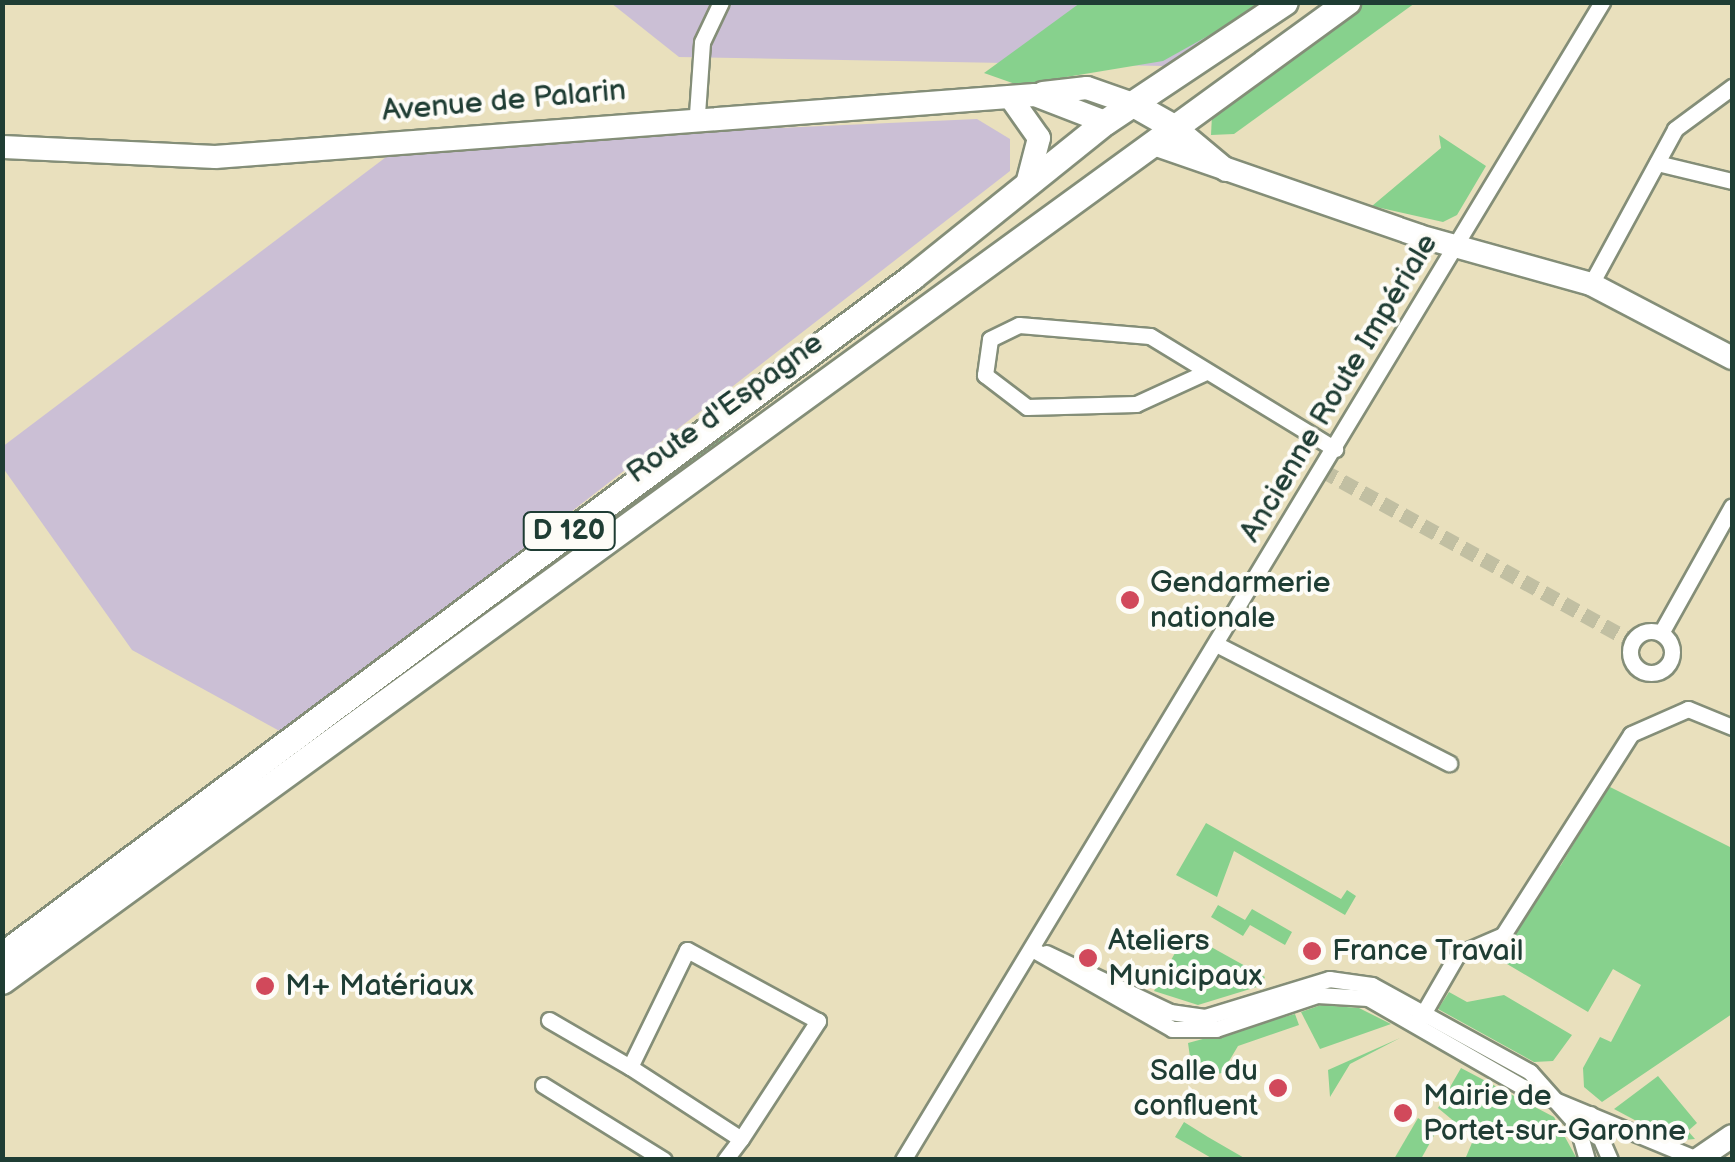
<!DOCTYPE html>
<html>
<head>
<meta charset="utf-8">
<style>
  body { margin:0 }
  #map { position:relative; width:1735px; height:1162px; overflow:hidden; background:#e9e0bd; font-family:"Balsamiq Sans",sans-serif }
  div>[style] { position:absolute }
  .industrial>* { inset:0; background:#cbbfd5 }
  .green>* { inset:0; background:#87d18d }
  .street-tunnel>* { height:15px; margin-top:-7.5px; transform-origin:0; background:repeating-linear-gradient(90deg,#c1bfa2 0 15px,transparent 0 23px) }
  .roads { filter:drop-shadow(2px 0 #848e78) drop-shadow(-2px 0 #848e78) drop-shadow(0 2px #848e78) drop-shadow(0 -2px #848e78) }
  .street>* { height:15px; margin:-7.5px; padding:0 7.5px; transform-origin:7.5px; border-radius:7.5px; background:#fff }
  .street>.ring { margin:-7.5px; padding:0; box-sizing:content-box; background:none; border:15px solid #fff; border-radius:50% }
  .secondary>* { height:22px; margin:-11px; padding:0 11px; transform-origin:11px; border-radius:11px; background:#fff }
  .primary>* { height:25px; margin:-12.5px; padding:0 12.5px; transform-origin:12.5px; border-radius:12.5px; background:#fff }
  .dots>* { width:28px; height:28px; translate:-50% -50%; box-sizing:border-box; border:5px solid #fdfcf7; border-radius:50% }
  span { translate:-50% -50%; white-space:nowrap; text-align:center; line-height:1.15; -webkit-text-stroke:8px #fdfcf7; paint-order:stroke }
  .shield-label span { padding:2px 8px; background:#fdfcf7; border:2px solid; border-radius:8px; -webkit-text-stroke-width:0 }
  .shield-label { font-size:28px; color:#1f3d34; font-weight:700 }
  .street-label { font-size:30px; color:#1f3d34 }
  .poi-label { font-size:30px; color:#1f3d34 }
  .left { translate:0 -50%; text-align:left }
  .right { translate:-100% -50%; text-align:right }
  .frame { position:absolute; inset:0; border:5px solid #1f3d34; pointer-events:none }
</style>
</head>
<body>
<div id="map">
  <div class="industrial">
    <div style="clip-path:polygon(611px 3px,1259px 3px,1164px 66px,679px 57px)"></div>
    <div style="clip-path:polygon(977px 119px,1010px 139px,1010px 171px,285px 734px,132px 650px,3px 468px,2px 447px,402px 145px)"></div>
  </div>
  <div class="green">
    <div style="clip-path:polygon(1080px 3px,1267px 3px,1163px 61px,1018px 85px,984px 73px)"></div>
    <div style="clip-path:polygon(1359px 3px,1415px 3px,1234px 134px,1211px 135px,1212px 115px)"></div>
    <div style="clip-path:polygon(1439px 135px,1486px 166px,1457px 215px,1443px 222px,1372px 206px,1441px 148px)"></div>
    <div style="clip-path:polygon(723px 434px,728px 437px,3px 965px,325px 725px)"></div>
    <div style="clip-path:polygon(1608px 786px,1732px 848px,1732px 1014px,1602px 1102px,1584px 1087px,1583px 1068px,1600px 1037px,1611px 1042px,1641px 985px,1613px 969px,1588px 1012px,1480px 948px,1561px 865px)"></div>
    <div style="clip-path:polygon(1206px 823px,1341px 899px,1347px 890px,1356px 896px,1345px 915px,1234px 851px,1217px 897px,1176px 875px)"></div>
    <div style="clip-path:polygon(1218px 905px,1245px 920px,1252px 909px,1292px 932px,1285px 945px,1250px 925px,1243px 936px,1211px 917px)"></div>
    <div style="clip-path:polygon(1186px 933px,1265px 977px,1260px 986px,1198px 1005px,1154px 991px)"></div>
    <div style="clip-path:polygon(1449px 992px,1467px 1002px,1504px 995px,1572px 1035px,1553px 1061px,1534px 1062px,1438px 1009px)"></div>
    <div style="clip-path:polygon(1321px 1005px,1359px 1008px,1391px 1024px,1320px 1049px,1301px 1012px)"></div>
    <div style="clip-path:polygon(1295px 1014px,1299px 1025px,1238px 1046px,1222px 1073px,1193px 1078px,1188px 1043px)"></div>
    <div style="clip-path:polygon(1400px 1038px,1350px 1064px,1330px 1097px,1328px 1070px)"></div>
    <div style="clip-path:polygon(1461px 1068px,1554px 1117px,1577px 1159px,1466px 1157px,1474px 1138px,1438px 1108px)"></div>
    <div style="clip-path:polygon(1658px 1076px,1697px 1123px,1688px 1131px,1695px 1139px,1674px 1141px,1614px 1109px)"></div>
    <div style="clip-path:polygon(1418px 1118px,1437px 1130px,1421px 1159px,1394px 1159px)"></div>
    <div style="clip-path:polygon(1184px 1122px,1208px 1137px,1246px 1159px,1213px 1159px,1175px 1137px)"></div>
  </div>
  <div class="street-tunnel">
    <div style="left:1322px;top:470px;width:355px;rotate:28.9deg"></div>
  </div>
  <div class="roads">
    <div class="street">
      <div style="left:697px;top:114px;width:72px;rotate:-86deg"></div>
      <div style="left:702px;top:42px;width:44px;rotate:-64.6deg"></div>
      <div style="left:1657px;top:163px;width:77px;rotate:13.5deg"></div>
      <div style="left:1591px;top:284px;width:176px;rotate:-61.5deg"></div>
      <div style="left:1675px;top:129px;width:71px;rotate:-36.4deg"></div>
      <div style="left:1206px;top:372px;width:77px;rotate:155.4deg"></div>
      <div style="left:1136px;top:404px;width:109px;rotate:178.4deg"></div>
      <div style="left:1027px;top:407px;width:53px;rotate:-142.7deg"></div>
      <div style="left:985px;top:375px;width:36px;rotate:-82deg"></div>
      <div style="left:990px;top:339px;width:32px;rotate:-26deg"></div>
      <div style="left:1019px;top:325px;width:131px;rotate:4.8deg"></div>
      <div style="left:1150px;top:336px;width:217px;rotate:31.4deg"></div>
      <div class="ring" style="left:1630px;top:631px;width:27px;height:27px"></div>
      <div style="left:1661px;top:633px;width:145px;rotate:-60.8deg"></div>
      <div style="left:1216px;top:644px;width:262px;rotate:27.1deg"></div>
      <div style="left:1032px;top:949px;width:161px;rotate:29.7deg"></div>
      <div style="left:1172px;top:1029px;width:44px"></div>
      <div style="left:1216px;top:1029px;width:107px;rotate:-18.6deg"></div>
      <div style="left:1317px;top:995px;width:51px;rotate:3.4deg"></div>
      <div style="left:1368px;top:998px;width:179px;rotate:29.9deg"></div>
      <div style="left:1523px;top:1087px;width:188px;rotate:22.5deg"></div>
      <div style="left:1046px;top:953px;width:137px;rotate:25.4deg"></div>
      <div style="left:1170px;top:1012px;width:35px;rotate:8deg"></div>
      <div style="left:1205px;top:1017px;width:130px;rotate:-17deg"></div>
      <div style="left:1329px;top:979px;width:43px;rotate:7.9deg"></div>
      <div style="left:1372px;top:985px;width:180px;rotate:28.8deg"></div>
      <div style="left:1530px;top:1072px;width:71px;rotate:48.4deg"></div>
      <div style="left:1577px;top:1125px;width:36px;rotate:74deg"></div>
      <div style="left:1420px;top:1019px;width:74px;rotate:-60deg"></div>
      <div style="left:1457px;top:955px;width:50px;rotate:-23.5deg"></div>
      <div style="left:1503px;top:935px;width:238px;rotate:-57.5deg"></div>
      <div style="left:1631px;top:734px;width:62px;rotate:-23.7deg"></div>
      <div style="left:1688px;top:709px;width:48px;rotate:22.2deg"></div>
      <div style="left:549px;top:1020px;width:94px;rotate:30.1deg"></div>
      <div style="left:543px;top:1085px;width:142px;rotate:31.8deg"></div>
      <div style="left:1590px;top:1114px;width:50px;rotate:66.5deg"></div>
      <div style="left:725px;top:1160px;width:26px;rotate:-53deg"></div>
      <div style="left:741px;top:1139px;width:141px;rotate:-56.9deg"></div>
      <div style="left:818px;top:1021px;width:149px;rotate:-151.5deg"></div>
      <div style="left:687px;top:950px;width:130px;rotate:116deg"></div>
      <div style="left:630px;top:1067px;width:132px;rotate:33deg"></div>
      <div style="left:903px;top:1160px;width:1353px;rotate:-58.88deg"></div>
    </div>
    <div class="secondary">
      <div style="left:1043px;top:93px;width:44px;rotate:-6.5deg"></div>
      <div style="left:1087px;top:88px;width:49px;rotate:19.2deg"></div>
      <div style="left:1010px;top:97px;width:50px;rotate:54.7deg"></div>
      <div style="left:1039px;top:138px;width:48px;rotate:104.6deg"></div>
      <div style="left:1177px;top:129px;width:64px;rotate:39.9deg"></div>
      <div style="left:1154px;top:144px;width:281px;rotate:19.1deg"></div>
      <div style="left:1419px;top:236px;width:179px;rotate:15.6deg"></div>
      <div style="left:1591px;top:284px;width:159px;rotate:27.7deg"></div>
      <div style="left:2px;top:147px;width:213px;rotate:2.7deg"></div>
      <div style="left:215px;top:157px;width:822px;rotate:-4.32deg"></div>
      <div style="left:1035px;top:95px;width:75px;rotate:21.1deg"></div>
      <div style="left:1697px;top:1160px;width:42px;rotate:-34.4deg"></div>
    </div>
    <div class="primary">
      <div style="left:1133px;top:104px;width:51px;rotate:29.6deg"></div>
      <div style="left:2px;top:955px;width:1135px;rotate:-36.69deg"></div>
      <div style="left:912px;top:277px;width:248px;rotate:-38.8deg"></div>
      <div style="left:1105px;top:122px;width:216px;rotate:-33.7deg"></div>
      <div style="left:2px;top:981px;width:1664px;rotate:-36.05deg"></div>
    </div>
  </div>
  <div class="dots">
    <div style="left:1130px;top:600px;background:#d1495b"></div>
    <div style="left:1312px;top:951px;background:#d1495b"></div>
    <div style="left:1088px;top:958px;background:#d1495b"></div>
    <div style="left:265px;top:986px;background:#d1495b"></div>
    <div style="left:1278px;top:1088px;background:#d1495b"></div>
    <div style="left:1403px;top:1113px;background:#d1495b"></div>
  </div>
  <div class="shield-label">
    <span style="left:569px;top:531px">D 120</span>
  </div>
  <div class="street-label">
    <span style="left:504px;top:101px;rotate:-5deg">Avenue de Palarin</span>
    <span style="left:1339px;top:388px;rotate:-59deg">Ancienne Route Impériale</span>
    <span style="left:725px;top:408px;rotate:-36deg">Route d'Espagne</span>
  </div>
  <div class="poi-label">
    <span class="left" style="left:1150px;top:600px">Gendarmerie<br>nationale</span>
    <span class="left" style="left:1108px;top:958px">Ateliers<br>Municipaux</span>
    <span class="left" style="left:1332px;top:951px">France Travail</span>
    <span class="left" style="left:285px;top:986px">M+ Matériaux</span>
    <span class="right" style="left:1258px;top:1088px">Salle du<br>confluent</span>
    <span class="left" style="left:1423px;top:1113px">Mairie de<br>Portet-sur-Garonne</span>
  </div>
  <div class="frame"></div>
</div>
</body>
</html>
